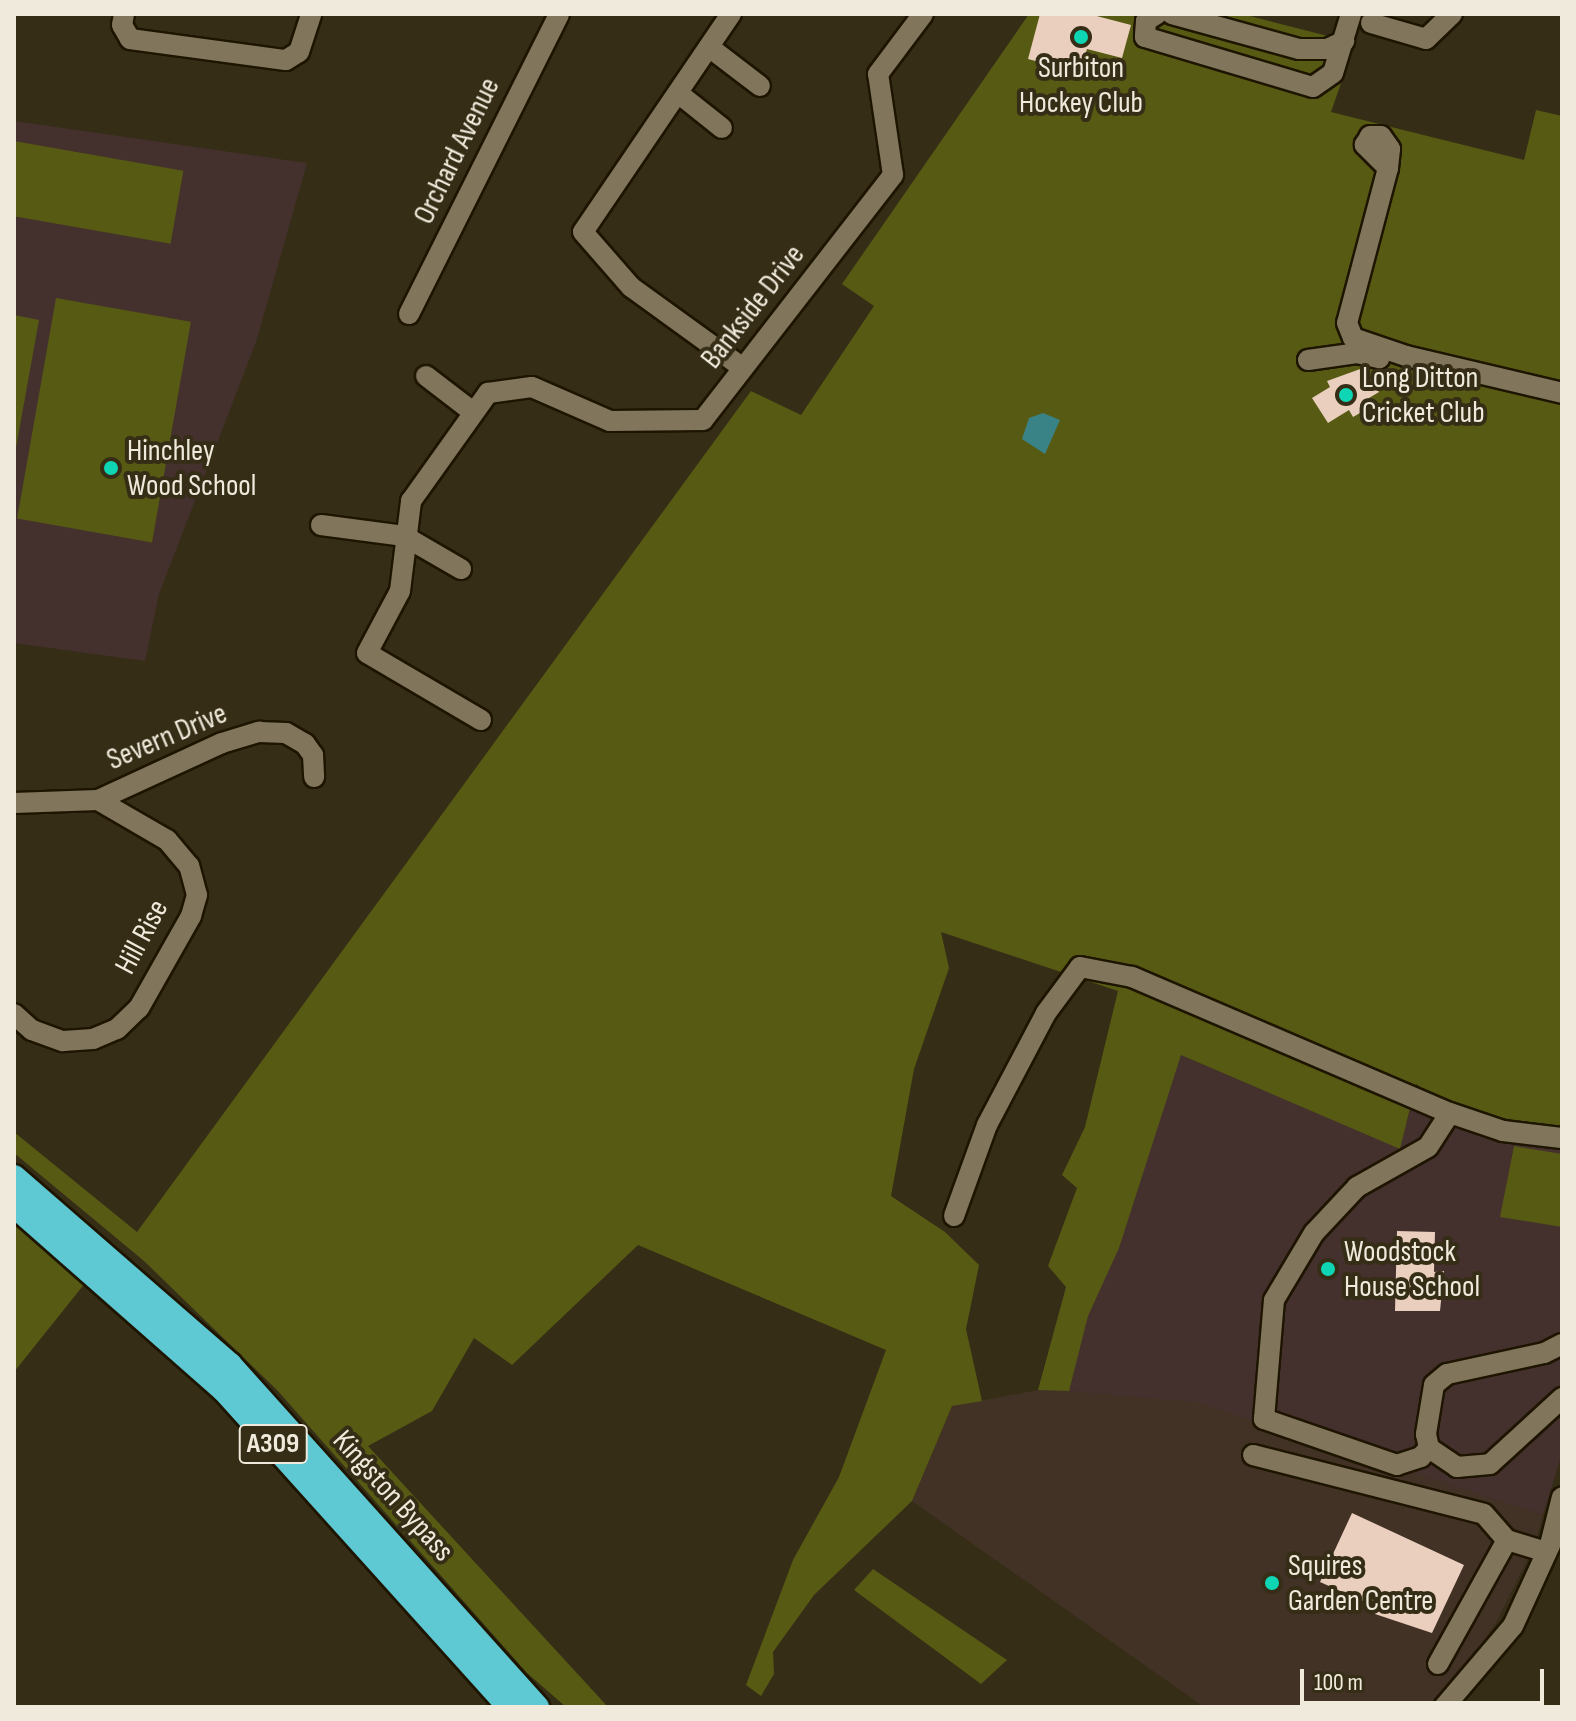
<!DOCTYPE html>
<html>
<head>
<meta charset="utf-8">
<style>
  body { margin:0 }
  #map { position:relative; width:1576px; height:1721px; overflow:hidden; background:#362d16; font-family:"Sofia Sans Condensed",sans-serif }
  div>[style] { position:absolute }
  .commercial>* { inset:0; background:#423226 }
  .education>* { inset:0; background:#44302d }
  .green>* { inset:0; background:#575a13; transform-origin:0 0 }
  .water>* { inset:0; background:#398387 }
  .building>* { inset:0; background:#ebcfbe }
  .roads { filter:drop-shadow(2px 0 #1e1501) drop-shadow(-2px 0 #1e1501) drop-shadow(0 2px #1e1501) drop-shadow(0 -2px #1e1501) }
  .minor>* { height:20px; margin:-10px; padding:0 10px; transform-origin:10px; border-radius:10px; background:#81765c }
  .highway>* { height:24px; margin:-12px; padding:0 12px; transform-origin:12px; border-radius:12px; background:#5ec8d3 }
  .dots>* { width:22px; height:22px; translate:-50% -50%; box-sizing:border-box; border:4px solid #362d16; border-radius:50% }
  span { translate:-50% -50%; white-space:nowrap; text-align:center; line-height:1.15; -webkit-text-stroke:8px #362d16; paint-order:stroke }
  .shield-label span { padding:2px 6px; background:#362d16; border:2px solid; border-radius:6px; -webkit-text-stroke-width:0 }
  .shield-label { font-size:28px; color:#efeadb; font-weight:700 }
  .poi-label { font-size:30px; color:#efeadb }
  .left { translate:0 -50%; text-align:left }
  .street-label { font-size:30px; color:#efeadb }
  .frame { position:absolute; inset:0; border:16px solid #efeadb; pointer-events:none }
  .scale { position:absolute; left:1300px; top:1669px; width:244px; height:36px; box-sizing:border-box; border:4px solid #efeadb; border-top:0; padding-left:10px; font-size:24px; line-height:28px; white-space:nowrap; color:#efeadb; -webkit-text-stroke:6px #362d16; paint-order:stroke }
</style>
</head>
<body>
<div id="map">
  <div class="commercial">
    <div style="clip-path:polygon(1044px 1389px,1196px 1401px,1543px 1515px,1535px 1544px,1497px 1621px,1465px 1670px,1426px 1707px,1204px 1707px,912px 1501px,952px 1406px)"></div>
  </div>
  <div class="education">
    <div style="clip-path:polygon(14px 121px,307px 163px,256px 342px,159px 594px,145px 661px,14px 643px)"></div>
    <div style="clip-path:polygon(1181px 1055px,1399px 1148px,1412px 1104px,1562px 1145px,1562px 1453px,1543px 1515px,1196px 1402px,1044px 1389px)"></div>
  </div>
  <div class="green">
    <div style="clip-path:polygon(1029px 14px,1242px 14px,1355px 43px,1331px 112px,1524px 160px,1536px 110px,1562px 116px,1562px 1127px,1502px 1118px,1430px 1094px,1416px 1084px,1400px 1149px,1181px 1055px,1119px 1248px,1088px 1316px,1069px 1391px,1038px 1390px,1066px 1287px,1048px 1266px,1077px 1188px,1062px 1175px,1085px 1127px,1118px 991px,941px 932px,949px 968px,914px 1069px,891px 1196px,945px 1232px,979px 1265px,966px 1329px,982px 1401px,952px 1406px,912px 1501px,814px 1595px,773px 1652px,774px 1674px,761px 1696px,746px 1685px,793px 1560px,839px 1477px,886px 1350px,638px 1245px,512px 1365px,474px 1338px,432px 1411px,368px 1446px,608px 1707px,566px 1707px,527px 1673px,277px 1390px,144px 1261px,14px 1153px,14px 1132px,137px 1232px,751px 391px,801px 415px,874px 306px,842px 284px)"></div>
    <div style="left:14px;top:141px;width:172px;height:74px;rotate:10deg"></div>
    <div style="left:56px;top:298px;width:137px;height:224px;rotate:10deg"></div>
    <div style="clip-path:polygon(14px 315px,39px 320px,14px 459px)"></div>
    <div style="clip-path:polygon(1514px 1146px,1562px 1154px,1562px 1227px,1500px 1217px)"></div>
    <div style="clip-path:polygon(14px 1221px,86px 1282px,14px 1372px)"></div>
    <div style="clip-path:polygon(873px 1569px,1007px 1660px,981px 1684px,854px 1590px)"></div>
  </div>
  <div class="water">
    <div style="clip-path:polygon(1043px 413px,1060px 420px,1045px 454px,1022px 439px,1029px 418px)"></div>
  </div>
  <div class="building">
    <div style="clip-path:polygon(1040px 14px,1089px 14px,1131px 25px,1122px 58px,1087px 49px,1080px 73px,1028px 59px)"></div>
    <div style="clip-path:polygon(1363px 368px,1379px 392px,1369px 398px,1374px 405px,1353px 417px,1349px 410px,1328px 423px,1312px 398px,1330px 387px,1327px 381px)"></div>
    <div style="clip-path:polygon(1397px 1231px,1435px 1232px,1434px 1272px,1444px 1271px,1440px 1311px,1395px 1311px)"></div>
    <div style="clip-path:polygon(1352px 1513px,1464px 1565px,1432px 1633px,1372px 1613px,1374px 1606px,1320px 1582px)"></div>
  </div>
  <div class="roads">
    <div class="minor">
      <div style="left:124px;top:14px;width:11px;rotate:100deg"></div>
      <div style="left:122px;top:25px;width:16px;rotate:60deg"></div>
      <div style="left:130px;top:39px;width:157px;rotate:7.7deg"></div>
      <div style="left:286px;top:60px;width:15px;rotate:-32deg"></div>
      <div style="left:299px;top:52px;width:40px;rotate:-72deg"></div>
      <div style="left:731px;top:14px;width:263px;rotate:124.2deg"></div>
      <div style="left:583px;top:232px;width:73px;rotate:48.9deg"></div>
      <div style="left:631px;top:287px;width:138px;rotate:35.9deg"></div>
      <div style="left:1157px;top:14px;width:13px;rotate:148deg"></div>
      <div style="left:1146px;top:21px;width:16px;rotate:94deg"></div>
      <div style="left:1145px;top:37px;width:175px;rotate:16.6deg"></div>
      <div style="left:1313px;top:87px;width:24px;rotate:-35deg"></div>
      <div style="left:1333px;top:73px;width:62px;rotate:-73deg"></div>
      <div style="left:1172px;top:14px;width:132px;rotate:15.4deg"></div>
      <div style="left:1299px;top:49px;width:28px"></div>
      <div style="left:1327px;top:49px;width:19px;rotate:-25deg"></div>
      <div style="left:1371px;top:23px;width:57px;rotate:16.2deg"></div>
      <div style="left:1426px;top:39px;width:36px;rotate:-44deg"></div>
      <div style="left:709px;top:47px;width:64px;rotate:37.4deg"></div>
      <div style="left:678px;top:93px;width:56px;rotate:38.5deg"></div>
      <div style="left:1388px;top:168px;width:33px;rotate:-135deg"></div>
      <div style="left:1365px;top:145px;width:10px;rotate:-61deg"></div>
      <div style="left:1370px;top:136px;width:11px"></div>
      <div style="left:1381px;top:136px;width:16px;rotate:55deg"></div>
      <div style="left:1390px;top:149px;width:19px;rotate:96deg"></div>
      <div style="left:1388px;top:168px;width:160px;rotate:104.8deg"></div>
      <div style="left:1347px;top:323px;width:16px;rotate:68deg"></div>
      <div style="left:1353px;top:338px;width:56px;rotate:18.8deg"></div>
      <div style="left:1406px;top:356px;width:160px;rotate:13.3deg"></div>
      <div style="left:409px;top:314px;width:335px;rotate:-63.4deg"></div>
      <div style="left:1308px;top:360px;width:49px;rotate:-8.1deg"></div>
      <div style="left:1357px;top:353px;width:23px;rotate:13deg"></div>
      <div style="left:426px;top:376px;width:59px;rotate:37.5deg"></div>
      <div style="left:321px;top:525px;width:84px;rotate:7.5deg"></div>
      <div style="left:404px;top:536px;width:66px;rotate:30.1deg"></div>
      <div style="left:481px;top:720px;width:132px;rotate:-149.6deg"></div>
      <div style="left:367px;top:653px;width:70px;rotate:-62deg"></div>
      <div style="left:400px;top:591px;width:91px;rotate:-83deg"></div>
      <div style="left:411px;top:501px;width:133px;rotate:-54.5deg"></div>
      <div style="left:488px;top:393px;width:44px;rotate:-7.8deg"></div>
      <div style="left:532px;top:387px;width:85px;rotate:23.6deg"></div>
      <div style="left:610px;top:421px;width:93px;rotate:-0.6deg"></div>
      <div style="left:703px;top:420px;width:310px;rotate:-52.2deg"></div>
      <div style="left:893px;top:175px;width:102px;rotate:-98.4deg"></div>
      <div style="left:878px;top:74px;width:75px;rotate:-53.1deg"></div>
      <div style="left:14px;top:803px;width:84px;rotate:-2deg"></div>
      <div style="left:98px;top:800px;width:136px;rotate:-24.7deg"></div>
      <div style="left:222px;top:743px;width:39px;rotate:-17deg"></div>
      <div style="left:259px;top:732px;width:27px;rotate:2deg"></div>
      <div style="left:286px;top:733px;width:22px;rotate:30deg"></div>
      <div style="left:305px;top:744px;width:14px;rotate:54deg"></div>
      <div style="left:313px;top:755px;width:22px;rotate:87deg"></div>
      <div style="left:14px;top:1014px;width:24px;rotate:42deg"></div>
      <div style="left:32px;top:1030px;width:33px;rotate:20deg"></div>
      <div style="left:63px;top:1041px;width:30px;rotate:-4deg"></div>
      <div style="left:93px;top:1039px;width:26px;rotate:-23deg"></div>
      <div style="left:117px;top:1029px;width:30px;rotate:-44deg"></div>
      <div style="left:139px;top:1008px;width:106px;rotate:-60.5deg"></div>
      <div style="left:191px;top:916px;width:22px;rotate:-74deg"></div>
      <div style="left:197px;top:895px;width:30px;rotate:-105deg"></div>
      <div style="left:189px;top:866px;width:34px;rotate:-130deg"></div>
      <div style="left:167px;top:840px;width:80px;rotate:-149.9deg"></div>
      <div style="left:954px;top:1216px;width:97px;rotate:-70.1deg"></div>
      <div style="left:987px;top:1125px;width:127px;rotate:-62.2deg"></div>
      <div style="left:1046px;top:1013px;width:57px;rotate:-53.5deg"></div>
      <div style="left:1080px;top:967px;width:53px;rotate:10.9deg"></div>
      <div style="left:1132px;top:977px;width:346px;rotate:23.2deg"></div>
      <div style="left:1450px;top:1113px;width:56px;rotate:18.8deg"></div>
      <div style="left:1503px;top:1131px;width:59px;rotate:6.8deg"></div>
      <div style="left:1562px;top:1344px;width:20px;rotate:153deg"></div>
      <div style="left:1544px;top:1353px;width:99px;rotate:167.8deg"></div>
      <div style="left:1447px;top:1374px;width:17px;rotate:140deg"></div>
      <div style="left:1434px;top:1385px;width:50px;rotate:99.3deg"></div>
      <div style="left:1426px;top:1434px;width:14px;rotate:78deg"></div>
      <div style="left:1429px;top:1448px;width:34px;rotate:34deg"></div>
      <div style="left:1457px;top:1467px;width:33px;rotate:-5deg"></div>
      <div style="left:1490px;top:1464px;width:98px;rotate:-42.5deg"></div>
      <div style="left:1429px;top:1448px;width:12px;rotate:132deg"></div>
      <div style="left:1421px;top:1457px;width:25px;rotate:162deg"></div>
      <div style="left:1397px;top:1465px;width:141px;rotate:-160.9deg"></div>
      <div style="left:1264px;top:1419px;width:119px;rotate:-85.2deg"></div>
      <div style="left:1274px;top:1300px;width:78px;rotate:-59.2deg"></div>
      <div style="left:1314px;top:1233px;width:63px;rotate:-46.9deg"></div>
      <div style="left:1357px;top:1187px;width:81px;rotate:-29.4deg"></div>
      <div style="left:1428px;top:1147px;width:40px;rotate:-57.1deg"></div>
      <div style="left:1253px;top:1455px;width:238px;rotate:14.3deg"></div>
      <div style="left:1484px;top:1514px;width:35px;rotate:49deg"></div>
      <div style="left:1438px;top:1664px;width:142px;rotate:-60.9deg"></div>
      <div style="left:1507px;top:1540px;width:41px;rotate:17.1deg"></div>
      <div style="left:1444px;top:1707px;width:106px;rotate:-49.6deg"></div>
      <div style="left:1513px;top:1626px;width:89px;rotate:-65.4deg"></div>
      <div style="left:1550px;top:1545px;width:49px;rotate:-76deg"></div>
    </div>
    <div class="highway">
      <div style="left:14px;top:1177px;width:286px;rotate:41deg"></div>
      <div style="left:230px;top:1365px;width:460px;rotate:48.1deg"></div>
      <div style="left:14px;top:1205px;width:280px;rotate:41.4deg"></div>
      <div style="left:224px;top:1390px;width:426px;rotate:48deg"></div>
    </div>
  </div>
  <div class="dots">
    <div style="left:1081px;top:37px;background:#0ed5b4"></div>
    <div style="left:1346px;top:395px;background:#0ed5b4"></div>
    <div style="left:111px;top:468px;background:#0ed5b4"></div>
    <div style="left:1328px;top:1269px;background:#0ed5b4"></div>
    <div style="left:1272px;top:1583px;background:#0ed5b4"></div>
  </div>
  <div class="shield-label">
    <span style="left:273px;top:1444px">A309</span>
  </div>
  <div class="poi-label">
    <span style="left:1081px;top:85px">Surbiton<br>Hockey Club</span>
    <span class="left" style="left:1362px;top:395px">Long Ditton<br>Cricket Club</span>
    <span class="left" style="left:127px;top:468px">Hinchley<br>Wood School</span>
    <span class="left" style="left:1344px;top:1269px">Woodstock<br>House School</span>
    <span class="left" style="left:1288px;top:1583px">Squires<br>Garden Centre</span>
  </div>
  <div class="street-label">
    <span style="left:457px;top:151px;rotate:-64deg">Orchard Avenue</span>
    <span style="left:753px;top:307px;rotate:-52deg">Bankside Drive</span>
    <span style="left:167px;top:737px;rotate:-23deg">Severn Drive</span>
    <span style="left:142px;top:937px;rotate:-62deg">Hill Rise</span>
    <span style="left:393px;top:1496px;rotate:48deg">Kingston Bypass</span>
  </div>
  <div class="frame"></div>
  <div class="scale">100 m</div>
</div>
</body>
</html>
